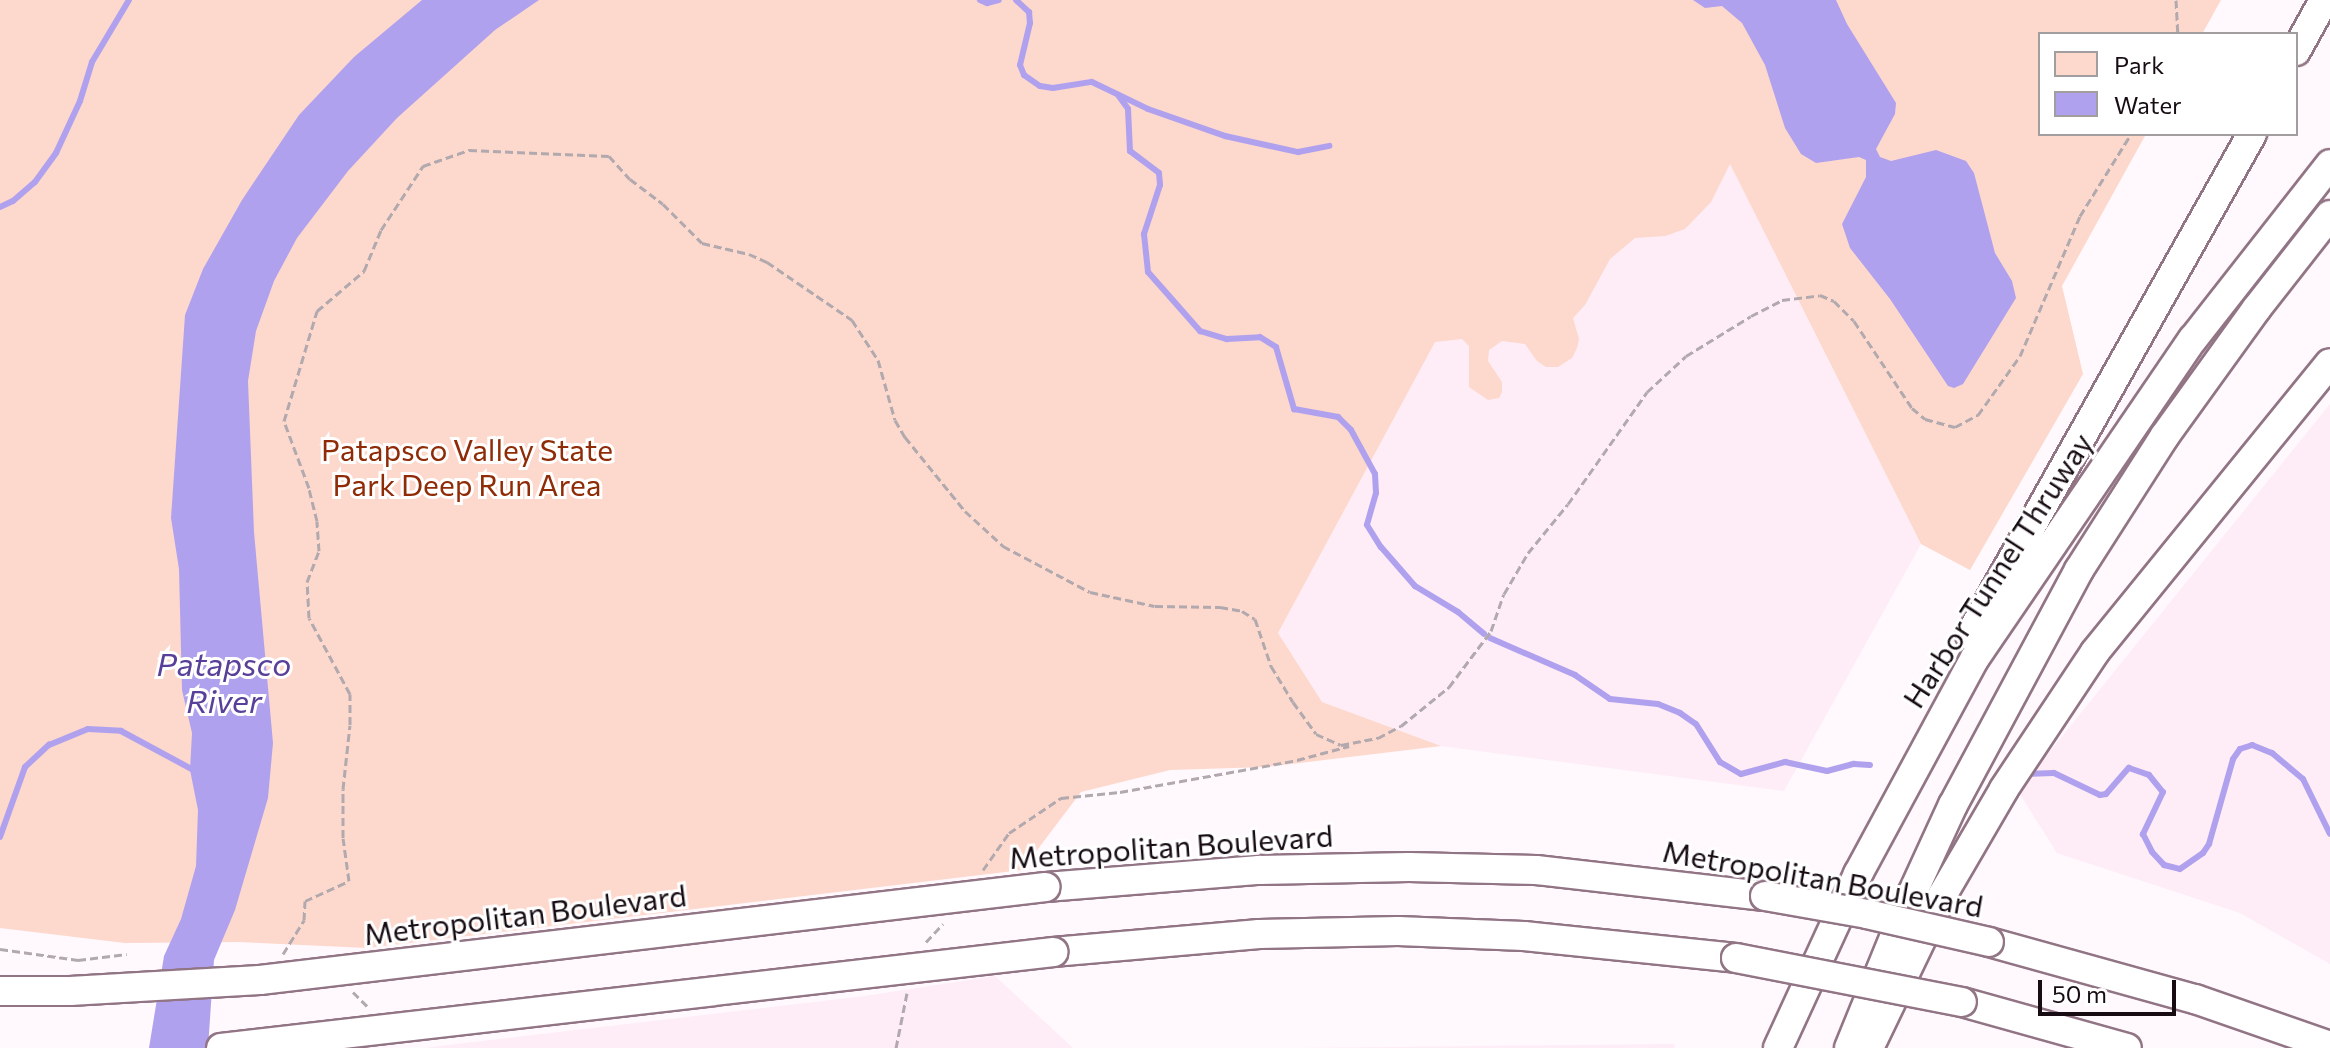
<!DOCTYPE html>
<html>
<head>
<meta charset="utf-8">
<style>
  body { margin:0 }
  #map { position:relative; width:2330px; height:1048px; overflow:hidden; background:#fff8fc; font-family:Commissioner,sans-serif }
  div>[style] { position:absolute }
  .built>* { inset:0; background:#feedf6 }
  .green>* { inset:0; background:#fdd8cd }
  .water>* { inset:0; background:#b0a1ee }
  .stream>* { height:6px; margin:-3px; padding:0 3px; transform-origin:3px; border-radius:3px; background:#b0a1ee }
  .path>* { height:3px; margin-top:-1.5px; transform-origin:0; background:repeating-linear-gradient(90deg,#b1a9ae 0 8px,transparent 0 12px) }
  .roads { filter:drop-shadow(2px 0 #927585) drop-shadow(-2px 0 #927585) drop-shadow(0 2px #927585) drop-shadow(0 -2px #927585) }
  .motorway>* { height:28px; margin:-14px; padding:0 14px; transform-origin:14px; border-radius:14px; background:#fff }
  .bridges { filter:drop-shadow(2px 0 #927585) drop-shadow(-2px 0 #927585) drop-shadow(0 2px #927585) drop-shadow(0 -2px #927585) }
  .motorway-bridge>* { height:28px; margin:-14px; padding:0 14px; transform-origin:14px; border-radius:14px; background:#fff }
  span { translate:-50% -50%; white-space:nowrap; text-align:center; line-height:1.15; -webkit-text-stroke:6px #fff; paint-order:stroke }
  .park-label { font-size:30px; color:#8f2b06 }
  .street-label { font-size:30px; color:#160c12 }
  .water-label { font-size:32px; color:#583f99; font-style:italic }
  .legend { position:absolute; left:2038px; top:32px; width:260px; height:104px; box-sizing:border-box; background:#fff; border:2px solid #a29ea0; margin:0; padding:10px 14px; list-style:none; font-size:24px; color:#160c12 }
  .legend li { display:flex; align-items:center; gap:16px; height:40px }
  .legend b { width:40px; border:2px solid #a29ea0 }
  .scale { position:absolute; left:2038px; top:980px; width:138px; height:36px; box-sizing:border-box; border:4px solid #160c12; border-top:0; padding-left:10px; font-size:24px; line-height:28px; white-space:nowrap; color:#160c12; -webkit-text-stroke:6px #fff; paint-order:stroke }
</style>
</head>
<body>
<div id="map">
  <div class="built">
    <div style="clip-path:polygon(1713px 130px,1921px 544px,1784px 791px,1441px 746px,1322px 702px,1278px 633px,1490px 239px)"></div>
    <div style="clip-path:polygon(2330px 404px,2330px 964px,2240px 913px,2057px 853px,2018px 791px)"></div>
    <div style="clip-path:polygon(995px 976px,1073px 1048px,424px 1048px,865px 996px)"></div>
    <div style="clip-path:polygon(1675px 1044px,1674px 1048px,1296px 1048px)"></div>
  </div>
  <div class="green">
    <div style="clip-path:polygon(0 0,2221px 0,2202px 34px,2040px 34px,2040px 134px,2146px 134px,2062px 286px,2083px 374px,1970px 570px,1921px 544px,1730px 164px,1711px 202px,1685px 229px,1665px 236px,1635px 238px,1610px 259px,1585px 305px,1573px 318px,1579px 339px,1577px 348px,1572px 358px,1558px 367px,1546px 367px,1537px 361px,1525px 344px,1502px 341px,1489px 350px,1488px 361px,1502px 382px,1502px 392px,1499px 398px,1488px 400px,1469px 387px,1469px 346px,1462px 339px,1435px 342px,1278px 633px,1322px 702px,1441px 746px,1266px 767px,1170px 770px,1081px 792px,1022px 870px,367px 948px,238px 942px,125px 943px,0 928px)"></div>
  </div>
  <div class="water">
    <div style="clip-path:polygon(422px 0,539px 0,495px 30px,397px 118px,348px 171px,297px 238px,274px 281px,256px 331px,248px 381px,254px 532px,273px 743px,268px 798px,235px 910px,214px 960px,208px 1048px,149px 1048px,164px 956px,181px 919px,196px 866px,198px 810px,190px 770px,192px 733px,182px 690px,179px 569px,171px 518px,185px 315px,203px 269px,242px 200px,299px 115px,354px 57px)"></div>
    <div style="clip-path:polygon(1693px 0,1836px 0,1847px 24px,1896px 103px,1895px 114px,1876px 149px,1880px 157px,1891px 161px,1936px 150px,1966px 161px,1974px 173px,1995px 253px,2012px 281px,2016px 298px,1963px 384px,1954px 388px,1948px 386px,1890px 299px,1850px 248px,1842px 224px,1866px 177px,1866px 160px,1859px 157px,1816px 163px,1801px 154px,1785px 128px,1765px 65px,1742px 23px,1722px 6px,1705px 8px)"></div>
  </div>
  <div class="stream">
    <div style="left:980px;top:0;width:8px;rotate:23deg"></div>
    <div style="left:987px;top:3px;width:12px;rotate:-14deg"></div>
    <div style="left:1016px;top:0;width:18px;rotate:43deg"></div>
    <div style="left:1029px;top:12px;width:11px;rotate:85deg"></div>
    <div style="left:1030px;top:23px;width:43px;rotate:103.4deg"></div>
    <div style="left:1020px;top:65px;width:11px;rotate:68deg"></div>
    <div style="left:1024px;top:75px;width:19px;rotate:35deg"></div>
    <div style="left:1040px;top:86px;width:13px;rotate:9deg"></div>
    <div style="left:1053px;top:88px;width:39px;rotate:-9deg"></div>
    <div style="left:1092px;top:82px;width:62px;rotate:25.7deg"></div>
    <div style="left:1148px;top:109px;width:82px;rotate:19.3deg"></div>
    <div style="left:1225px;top:136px;width:75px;rotate:12.4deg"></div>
    <div style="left:1298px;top:152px;width:32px;rotate:-11deg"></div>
    <div style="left:1118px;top:95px;width:17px;rotate:54deg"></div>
    <div style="left:1128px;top:109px;width:42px;rotate:87.3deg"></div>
    <div style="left:1130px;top:151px;width:36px;rotate:37deg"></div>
    <div style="left:1159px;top:173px;width:12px;rotate:85deg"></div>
    <div style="left:1160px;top:185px;width:52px;rotate:108.1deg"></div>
    <div style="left:1144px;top:234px;width:38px;rotate:84deg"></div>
    <div style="left:1148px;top:272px;width:79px;rotate:48.6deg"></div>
    <div style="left:1200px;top:331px;width:28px;rotate:17deg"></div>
    <div style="left:1227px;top:339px;width:33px;rotate:-3deg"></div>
    <div style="left:1260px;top:337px;width:19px;rotate:32deg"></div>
    <div style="left:1276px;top:347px;width:65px;rotate:73.8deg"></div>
    <div style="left:1294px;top:409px;width:45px;rotate:10.3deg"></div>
    <div style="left:1338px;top:417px;width:18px;rotate:45deg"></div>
    <div style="left:1351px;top:430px;width:50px;rotate:61.4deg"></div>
    <div style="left:1375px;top:474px;width:19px;rotate:87deg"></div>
    <div style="left:1376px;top:493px;width:33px;rotate:106deg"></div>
    <div style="left:1367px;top:525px;width:26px;rotate:58deg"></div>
    <div style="left:1381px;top:547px;width:52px;rotate:48.9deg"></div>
    <div style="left:1415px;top:586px;width:50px;rotate:31.2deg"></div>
    <div style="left:1458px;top:612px;width:34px;rotate:40deg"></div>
    <div style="left:0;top:207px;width:14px;rotate:-25deg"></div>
    <div style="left:13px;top:201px;width:29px;rotate:-41deg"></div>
    <div style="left:35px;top:182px;width:36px;rotate:-54deg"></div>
    <div style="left:56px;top:153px;width:57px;rotate:-65.2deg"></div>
    <div style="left:80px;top:101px;width:41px;rotate:-72.9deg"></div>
    <div style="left:92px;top:62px;width:72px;rotate:-59.2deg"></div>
    <div style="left:1490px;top:638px;width:93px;rotate:23.5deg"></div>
    <div style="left:1575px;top:675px;width:42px;rotate:34.4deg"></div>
    <div style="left:1610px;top:699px;width:48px;rotate:5.9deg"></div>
    <div style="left:1658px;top:704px;width:24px;rotate:22deg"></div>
    <div style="left:1680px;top:713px;width:19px;rotate:35deg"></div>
    <div style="left:1696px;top:724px;width:45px;rotate:57.7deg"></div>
    <div style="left:1720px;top:762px;width:24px;rotate:30deg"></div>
    <div style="left:1741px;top:774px;width:46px;rotate:-15.3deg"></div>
    <div style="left:1785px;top:762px;width:43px;rotate:12.1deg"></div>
    <div style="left:1827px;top:771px;width:28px;rotate:-15deg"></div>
    <div style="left:1854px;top:764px;width:16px;rotate:4deg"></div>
    <div style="left:2026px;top:774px;width:28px;rotate:-2deg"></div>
    <div style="left:2054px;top:773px;width:51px;rotate:25.6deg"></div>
    <div style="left:2100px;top:795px;width:6px;rotate:-9deg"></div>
    <div style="left:2106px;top:794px;width:35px;rotate:-49deg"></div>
    <div style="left:2129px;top:768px;width:21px;rotate:19deg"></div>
    <div style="left:2149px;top:775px;width:22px;rotate:51deg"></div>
    <div style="left:2163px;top:792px;width:47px;rotate:115.5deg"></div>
    <div style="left:2143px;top:834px;width:20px;rotate:63deg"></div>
    <div style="left:2152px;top:852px;width:18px;rotate:47deg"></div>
    <div style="left:2164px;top:865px;width:16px;rotate:14deg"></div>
    <div style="left:2180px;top:869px;width:28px;rotate:-35deg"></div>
    <div style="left:2203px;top:853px;width:11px;rotate:-56deg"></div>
    <div style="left:2209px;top:844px;width:88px;rotate:-74.2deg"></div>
    <div style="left:2233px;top:759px;width:12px;rotate:-55deg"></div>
    <div style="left:2240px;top:749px;width:13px;rotate:-18deg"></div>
    <div style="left:2252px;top:745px;width:22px;rotate:22deg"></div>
    <div style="left:2272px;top:753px;width:40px;rotate:40deg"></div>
    <div style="left:2303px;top:779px;width:61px;rotate:63.9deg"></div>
    <div style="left:0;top:837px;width:74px;rotate:-70.3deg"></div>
    <div style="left:25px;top:767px;width:33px;rotate:-43deg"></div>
    <div style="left:49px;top:745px;width:42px;rotate:-22.3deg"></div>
    <div style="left:88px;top:729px;width:33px;rotate:3deg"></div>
    <div style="left:121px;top:731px;width:86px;rotate:28.3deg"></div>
  </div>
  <div class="path">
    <div style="left:2176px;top:0;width:34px;rotate:87deg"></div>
    <div style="left:983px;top:870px;width:45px;rotate:-54.9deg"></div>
    <div style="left:1009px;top:833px;width:63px;rotate:-33.9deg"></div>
    <div style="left:1061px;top:798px;width:59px;rotate:-5.8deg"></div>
    <div style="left:1120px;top:792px;width:180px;rotate:-10.2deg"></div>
    <div style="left:1297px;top:760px;width:54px;rotate:-15.1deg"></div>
    <div style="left:926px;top:942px;width:25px;rotate:-47deg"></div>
    <div style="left:0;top:949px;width:79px;rotate:8deg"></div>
    <div style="left:78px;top:960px;width:49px;rotate:-7deg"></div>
    <div style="left:283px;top:954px;width:40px;rotate:-58deg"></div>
    <div style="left:304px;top:920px;width:19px;rotate:-87deg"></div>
    <div style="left:305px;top:901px;width:48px;rotate:-24.4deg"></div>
    <div style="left:349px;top:881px;width:43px;rotate:-97.9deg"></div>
    <div style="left:343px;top:838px;width:49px;rotate:-90deg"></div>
    <div style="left:343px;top:789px;width:64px;rotate:-83.8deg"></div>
    <div style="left:350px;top:725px;width:31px;rotate:-90deg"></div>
    <div style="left:350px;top:694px;width:86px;rotate:-118.3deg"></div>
    <div style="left:309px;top:618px;width:36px;rotate:-93deg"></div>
    <div style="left:307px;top:582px;width:33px;rotate:-69deg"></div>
    <div style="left:319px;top:551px;width:30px;rotate:-94deg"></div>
    <div style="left:317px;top:521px;width:34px;rotate:-104deg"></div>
    <div style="left:309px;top:488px;width:72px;rotate:-110.5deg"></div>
    <div style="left:284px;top:421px;width:115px;rotate:-73.3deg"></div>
    <div style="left:317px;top:311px;width:62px;rotate:-40.4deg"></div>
    <div style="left:364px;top:271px;width:44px;rotate:-67.5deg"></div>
    <div style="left:381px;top:230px;width:77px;rotate:-56.7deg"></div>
    <div style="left:423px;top:166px;width:49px;rotate:-19.2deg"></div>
    <div style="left:469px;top:150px;width:140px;rotate:2.5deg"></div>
    <div style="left:609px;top:156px;width:31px;rotate:48deg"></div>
    <div style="left:630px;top:179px;width:41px;rotate:37.1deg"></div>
    <div style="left:663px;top:204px;width:55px;rotate:45deg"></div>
    <div style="left:702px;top:243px;width:48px;rotate:13.2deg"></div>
    <div style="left:749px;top:254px;width:20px;rotate:24deg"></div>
    <div style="left:767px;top:262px;width:103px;rotate:34.3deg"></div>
    <div style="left:852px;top:320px;width:48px;rotate:57deg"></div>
    <div style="left:878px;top:360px;width:62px;rotate:74.2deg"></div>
    <div style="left:895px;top:420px;width:20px;rotate:60deg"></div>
    <div style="left:905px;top:437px;width:95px;rotate:51deg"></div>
    <div style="left:965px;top:511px;width:52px;rotate:42.6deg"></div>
    <div style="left:1003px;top:546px;width:98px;rotate:27.9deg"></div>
    <div style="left:1090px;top:592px;width:66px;rotate:12.2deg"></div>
    <div style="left:1155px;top:606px;width:65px;rotate:0.9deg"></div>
    <div style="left:1220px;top:607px;width:22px;rotate:10deg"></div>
    <div style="left:1242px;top:611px;width:15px;rotate:32deg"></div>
    <div style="left:1255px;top:619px;width:50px;rotate:71.2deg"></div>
    <div style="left:1271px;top:666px;width:42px;rotate:58.6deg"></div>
    <div style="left:1293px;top:702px;width:39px;rotate:54deg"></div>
    <div style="left:1316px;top:734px;width:27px;rotate:24deg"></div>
    <div style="left:1341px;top:745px;width:38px;rotate:-11deg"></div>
    <div style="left:1378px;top:738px;width:26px;rotate:-28deg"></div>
    <div style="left:1401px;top:726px;width:62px;rotate:-39.1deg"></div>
    <div style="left:1449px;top:687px;width:70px;rotate:-53.1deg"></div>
    <div style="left:1491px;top:631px;width:39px;rotate:-71deg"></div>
    <div style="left:1504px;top:594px;width:48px;rotate:-59.7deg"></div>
    <div style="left:1528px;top:553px;width:63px;rotate:-50.8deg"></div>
    <div style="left:1568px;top:504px;width:137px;rotate:-54.8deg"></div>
    <div style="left:1647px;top:392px;width:53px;rotate:-42.7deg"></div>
    <div style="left:1686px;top:356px;width:76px;rotate:-31.6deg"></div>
    <div style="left:1751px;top:316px;width:35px;rotate:-27deg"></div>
    <div style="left:1782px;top:300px;width:38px;rotate:-7deg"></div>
    <div style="left:1820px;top:295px;width:15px;rotate:23deg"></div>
    <div style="left:1834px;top:301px;width:28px;rotate:45deg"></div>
    <div style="left:1854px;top:321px;width:105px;rotate:56.3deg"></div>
    <div style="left:1912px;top:408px;width:17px;rotate:40deg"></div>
    <div style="left:1925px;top:419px;width:31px;rotate:15deg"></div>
    <div style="left:1955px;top:427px;width:26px;rotate:-28deg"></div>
    <div style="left:1978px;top:415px;width:72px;rotate:-54.6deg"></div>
    <div style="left:2020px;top:356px;width:152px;rotate:-66.8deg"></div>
    <div style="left:2080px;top:216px;width:97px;rotate:-58.1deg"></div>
    <div style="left:353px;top:992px;width:20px;rotate:45deg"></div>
    <div style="left:896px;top:1048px;width:56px;rotate:-78.7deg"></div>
  </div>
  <div class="roads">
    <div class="motorway">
      <div style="left:2296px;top:51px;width:58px;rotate:-61.2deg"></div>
      <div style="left:1970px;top:635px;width:575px;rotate:-60.63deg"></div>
      <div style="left:1046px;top:887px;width:214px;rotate:-4.6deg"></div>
      <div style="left:1259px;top:870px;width:150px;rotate:-1.1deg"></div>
      <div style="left:1409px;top:867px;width:127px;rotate:1.4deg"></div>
      <div style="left:1536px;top:870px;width:230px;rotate:6.5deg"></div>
      <div style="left:1989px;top:942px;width:214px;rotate:15.5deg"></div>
      <div style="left:2195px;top:999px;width:143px;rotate:19.2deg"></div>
      <div style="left:1053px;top:952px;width:207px;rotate:-5deg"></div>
      <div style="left:1259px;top:934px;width:139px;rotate:-1.2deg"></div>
      <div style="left:1398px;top:931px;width:126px;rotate:2.3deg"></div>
      <div style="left:1524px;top:936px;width:213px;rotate:5.9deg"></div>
      <div style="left:1962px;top:1002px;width:171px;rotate:15.6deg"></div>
      <div style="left:1778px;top:1048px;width:192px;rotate:-65.3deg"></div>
      <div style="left:1858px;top:874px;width:246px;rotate:-61.6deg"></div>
      <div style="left:1975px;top:658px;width:386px;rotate:-55.7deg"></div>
      <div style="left:2193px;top:339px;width:222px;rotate:-51.9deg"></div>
      <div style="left:1849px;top:1048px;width:166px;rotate:-67.8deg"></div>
      <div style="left:1912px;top:894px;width:98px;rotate:-65.3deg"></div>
      <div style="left:1953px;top:805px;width:267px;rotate:-61.8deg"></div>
      <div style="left:2079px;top:570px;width:158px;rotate:-57.4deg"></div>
      <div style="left:2164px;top:437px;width:159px;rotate:-54.2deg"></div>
      <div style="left:2257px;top:308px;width:118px;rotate:-51.9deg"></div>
      <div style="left:1869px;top:1048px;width:171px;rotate:-64.3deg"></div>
      <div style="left:1943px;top:894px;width:121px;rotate:-59.8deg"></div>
      <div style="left:2004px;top:789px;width:164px;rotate:-56.4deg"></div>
      <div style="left:2095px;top:652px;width:372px;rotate:-50.9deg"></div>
    </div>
  </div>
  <div class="bridges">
    <div class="motorway-bridge">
      <div style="left:1765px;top:896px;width:104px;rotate:10deg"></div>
      <div style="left:1867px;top:914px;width:125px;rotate:12.9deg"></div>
      <div style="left:1736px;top:958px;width:230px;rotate:11deg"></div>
      <div style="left:0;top:991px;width:70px"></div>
      <div style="left:70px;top:991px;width:190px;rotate:-3.3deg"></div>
      <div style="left:260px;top:980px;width:791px;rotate:-6.75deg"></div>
      <div style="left:221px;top:1048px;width:838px;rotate:-6.58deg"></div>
    </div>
  </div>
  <div class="park-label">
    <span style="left:467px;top:466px">Patapsco Valley State<br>Park Deep Run Area</span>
  </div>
  <div class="street-label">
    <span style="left:1997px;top:570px;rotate:-57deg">Harbor Tunnel Thruway</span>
    <span style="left:1171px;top:846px;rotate:-4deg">Metropolitan Boulevard</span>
    <span style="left:1823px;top:878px;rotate:10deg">Metropolitan Boulevard</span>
    <span style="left:525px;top:914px;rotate:-7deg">Metropolitan Boulevard</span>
  </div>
  <div class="water-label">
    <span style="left:224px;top:682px">Patapsco<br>River</span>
  </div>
  <ul class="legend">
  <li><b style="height:22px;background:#fdd8cd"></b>Park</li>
  <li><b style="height:22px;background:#b0a1ee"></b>Water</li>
  </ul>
  <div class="scale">50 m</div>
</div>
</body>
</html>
